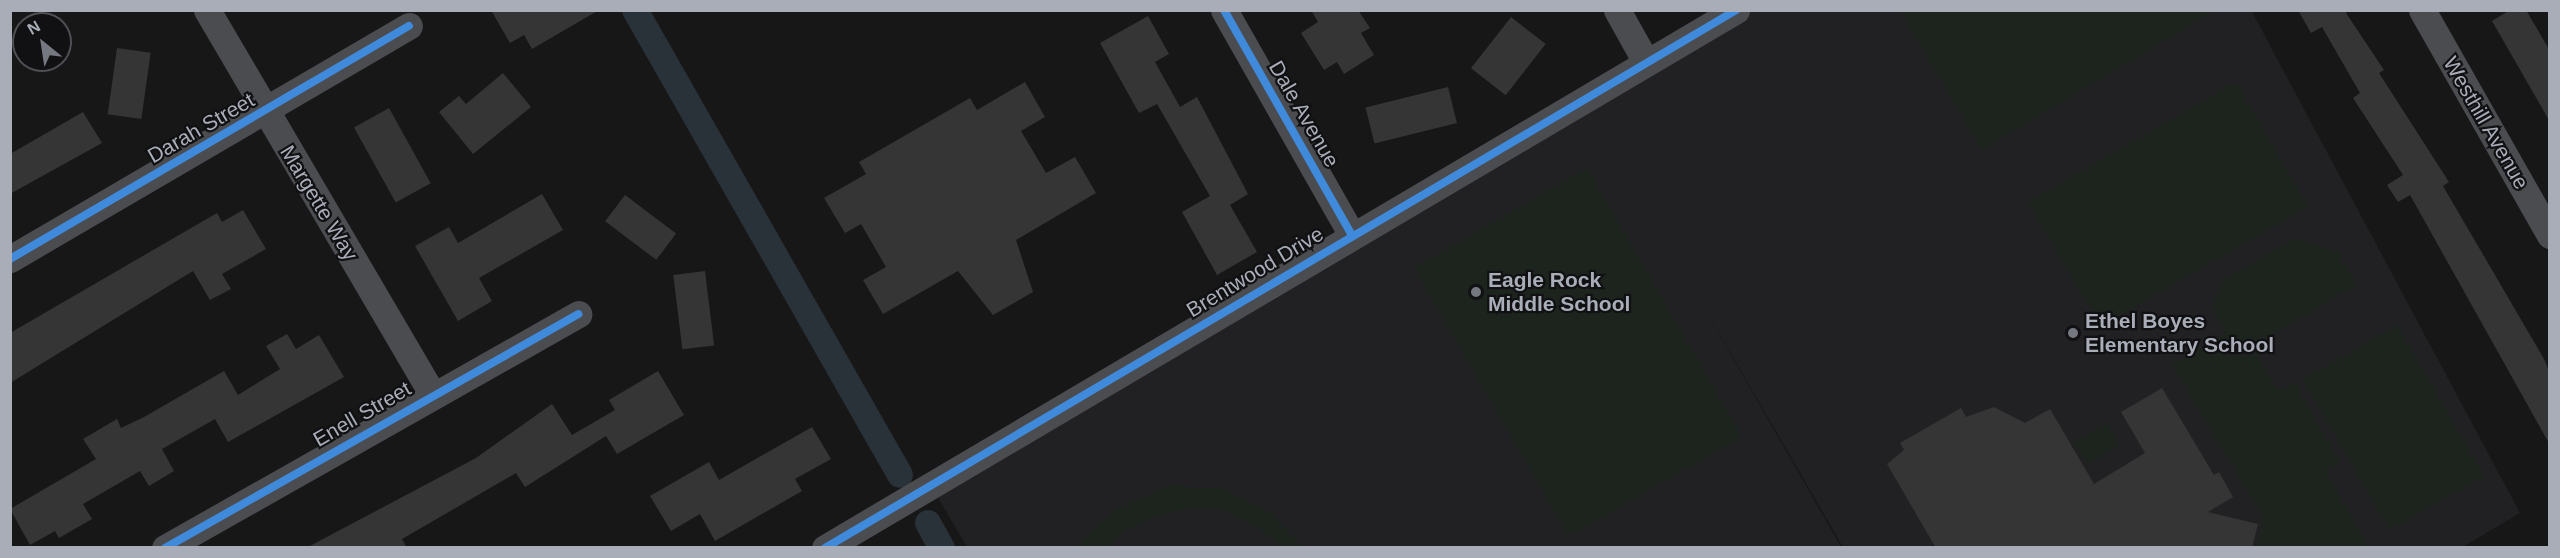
<!DOCTYPE html>
<html>
<head>
<meta charset="utf-8">
<style>
  body { margin:0 }
  #map { position:relative; width:2560px; height:558px; overflow:hidden; background:#171717; font-family:Arial,sans-serif }
  div>[style] { position:absolute }
  .built>* { inset:0; background:#212123 }
  .green>* { inset:0; background:#1d241e; transform-origin:0 0 }
  .canal>* { height:26px; margin:-13px; padding:0 13px; transform-origin:13px; border-radius:13px; background:#2a3239 }
  .building>* { inset:0; background:#353536; transform-origin:0 0 }
  .minor>* { height:27px; margin:-13.5px; padding:0 13.5px; transform-origin:13.5px; border-radius:13.5px; background:#4b4c50 }
  .cycleway>* { height:8px; margin:-4px; padding:0 4px; transform-origin:4px; border-radius:4px; background:#408adc }
  .dots>* { width:16px; height:16px; translate:-50% -50%; box-sizing:border-box; border:3px solid #111113; border-radius:50% }
  span { translate:-50% -50%; white-space:nowrap; text-align:center; line-height:1.15; -webkit-text-stroke:4.5px #111113; paint-order:stroke }
  .street-label { font-size:21px; color:#a8adb8 }
  .poi-label { font-size:21px; color:#a8adb8; font-weight:700 }
  .left { translate:0 -50%; text-align:left }
  .frame { position:absolute; inset:0; border:12px solid #a8adb8; pointer-events:none }
  .north { position:absolute; left:12px; top:12px; width:60px; height:60px; box-sizing:border-box; background:#111113; border:2px solid #4d4f55; border-radius:50%; rotate:330deg; font-size:16px; font-weight:700; line-height:24px; text-align:center; color:#a8adb8 }
  .north::after { content:''; display:block; margin:auto; width:21px; height:27px; background:#757880; clip-path:polygon(50% 0,100% 100%,50% 72%,0 100%) }
</style>
</head>
<body>
<div id="map">
  <div class="built">
    <div style="clip-path:polygon(2251px 10px,2520px 513px,2461px 548px,1843px 547px,1697px 295px,1841px 547px,967px 547px,931px 486px,1736px 11px)"></div>
  </div>
  <div class="green">
    <div style="clip-path:polygon(2214px 11px,1982px 150px,1900px 11px,1900px 10px)"></div>
    <div style="left:2236px;top:82px;width:144px;height:240px;rotate:60deg"></div>
    <div style="left:1587px;top:168px;width:310px;height:200px;rotate:60deg"></div>
    <div style="clip-path:polygon(2293px 239px,2338px 252px,2357px 285px,2252px 346px,2279px 391px,2294px 382px,2340px 462px,2325px 471px,2369px 547px,2256px 547px,2264px 519px,2172px 365px,2226px 332px,2212px 307px,2222px 281px)"></div>
    <div style="left:2397px;top:325px;width:174px;height:109px;rotate:60deg"></div>
    <div style="left:2107px;top:422px;width:26px;height:39px;rotate:58deg"></div>
    <div style="clip-path:polygon(1169px 486px,1223px 489px,1268px 511px,1303px 547px,1281px 547px,1259px 528px,1220px 509px,1172px 511px,1123px 531px,1109px 547px,1075px 547px,1116px 509px)"></div>
  </div>
  <div class="canal">
    <div style="left:635px;top:10px;width:535px;rotate:60.32deg"></div>
    <div style="left:928px;top:523px;width:29px;rotate:61deg"></div>
  </div>
  <div class="building">
    <div style="clip-path:polygon(491px 10px,599px 10px,532px 49px,524px 35px,510px 43px)"></div>
    <div style="clip-path:polygon(1311px 10px,1358px 10px,1370px 28px,1361px 33px,1374px 55px,1344px 74px,1337px 62px,1324px 70px,1301px 33px,1318px 22px)"></div>
    <div style="clip-path:polygon(2298px 10px,2350px 10px,2346px 13px,2384px 70px,2379px 73px,2449px 182px,2443px 186px,2544px 359px,2550px 373px,2550px 445px,2410px 195px,2398px 202px,2387px 185px,2403px 175px,2353px 98px,2360px 93px,2322px 27px,2311px 33px)"></div>
    <div style="clip-path:polygon(2510px 10px,2526px 10px,2550px 51px,2550px 122px,2492px 21px)"></div>
    <div style="clip-path:polygon(1148px 16px,1169px 54px,1155px 62px,1180px 107px,1197px 97px,1248px 194px,1230px 205px,1257px 252px,1217px 275px,1182px 212px,1210px 196px,1157px 104px,1139px 113px,1100px 43px)"></div>
    <div style="left:1511px;top:17px;width:44px;height:65px;rotate:38deg"></div>
    <div style="left:117px;top:48px;width:34px;height:67px;rotate:8deg"></div>
    <div style="clip-path:polygon(503px 73px,531px 107px,473px 154px,439px 112px,459px 96px,466px 104px)"></div>
    <div style="clip-path:polygon(1025px 82px,1045px 117px,1021px 131px,1046px 173px,1075px 157px,1096px 193px,1016px 240px,1033px 292px,993px 315px,958px 271px,883px 314px,863px 280px,886px 267px,861px 224px,845px 233px,824px 198px,866px 174px,859px 162px,970px 98px,977px 110px)"></div>
    <div style="left:1448px;top:87px;width:37px;height:85px;rotate:76deg"></div>
    <div style="left:389px;top:108px;width:86px;height:40px;rotate:61deg"></div>
    <div style="clip-path:polygon(83px 112px,102px 143px,10px 194px,10px 154px)"></div>
    <div style="clip-path:polygon(542px 194px,563px 230px,479px 278px,492px 301px,458px 321px,415px 246px,449px 227px,458px 243px)"></div>
    <div style="left:625px;top:195px;width:64px;height:33px;rotate:37deg"></div>
    <div style="clip-path:polygon(243px 210px,266px 249px,222px 274px,231px 289px,210px 300px,193px 271px,10px 383px,10px 333px,217px 213px,222px 222px)"></div>
    <div style="left:705px;top:271px;width:75px;height:32px;rotate:83deg"></div>
    <div style="clip-path:polygon(287px 334px,296px 349px,319px 335px,344px 377px,228px 442px,215px 419px,162px 449px,174px 471px,149px 486px,140px 471px,83px 504px,92px 519px,59px 538px,55px 531px,30px 545px,10px 509px,96px 459px,83px 439px,117px 419px,121px 428px,144px 417px,224px 371px,238px 395px,280px 369px,266px 346px)"></div>
    <div style="clip-path:polygon(658px 371px,684px 415px,617px 454px,606px 436px,525px 487px,516px 473px,402px 539px,407px 548px,306px 548px,476px 458px,552px 404px,572px 435px,615px 410px,609px 400px)"></div>
    <div style="clip-path:polygon(2162px 388px,2214px 475px,2219px 472px,2233px 497px,2208px 512px,2258px 524px,2252px 548px,1936px 548px,1887px 464px,1904px 450px,1900px 443px,1961px 408px,1966px 417px,1994px 407px,2025px 423px,2050px 409px,2094px 484px,2145px 453px,2121px 412px)"></div>
    <div style="clip-path:polygon(812px 427px,831px 459px,795px 479px,802px 491px,715px 541px,700px 514px,671px 531px,650px 496px,709px 462px,719px 480px)"></div>
  </div>
  <div class="minor">
    <div style="left:207px;top:10px;width:445px;rotate:59.6deg"></div>
    <div style="left:1224px;top:10px;width:259px;rotate:60.4deg"></div>
    <div style="left:1617px;top:10px;width:60px;rotate:60.9deg"></div>
    <div style="left:2422px;top:10px;width:259px;rotate:60.4deg"></div>
    <div style="left:10px;top:259px;width:462px;rotate:-30.3deg"></div>
    <div style="left:165px;top:548px;width:475px;rotate:-29.5deg"></div>
    <div style="left:825px;top:548px;width:1058px;rotate:-30.56deg"></div>
  </div>
  <div class="cycleway">
    <div style="left:1224px;top:10px;width:259px;rotate:60.4deg"></div>
    <div style="left:10px;top:259px;width:462px;rotate:-30.3deg"></div>
    <div style="left:165px;top:548px;width:475px;rotate:-29.5deg"></div>
    <div style="left:825px;top:548px;width:1058px;rotate:-30.56deg"></div>
  </div>
  <div class="dots">
    <div style="left:1476px;top:292px;background:#757880"></div>
    <div style="left:2073px;top:333px;background:#757880"></div>
  </div>
  <div class="street-label">
    <span style="left:1304px;top:114px;rotate:60deg">Dale Avenue</span>
    <span style="left:2486px;top:123px;rotate:60deg">Westhill Avenue</span>
    <span style="left:201px;top:128px;rotate:-30deg">Darah Street</span>
    <span style="left:319px;top:203px;rotate:59deg">Margette Way</span>
    <span style="left:1255px;top:272px;rotate:-31deg">Brentwood Drive</span>
    <span style="left:362px;top:414px;rotate:-30deg">Enell Street</span>
  </div>
  <div class="poi-label">
    <span class="left" style="left:1488px;top:292px">Eagle Rock<br>Middle School</span>
    <span class="left" style="left:2085px;top:333px">Ethel Boyes<br>Elementary School</span>
  </div>
  <div class="frame"></div>
  <div class="north">N</div>
</div>
</body>
</html>
